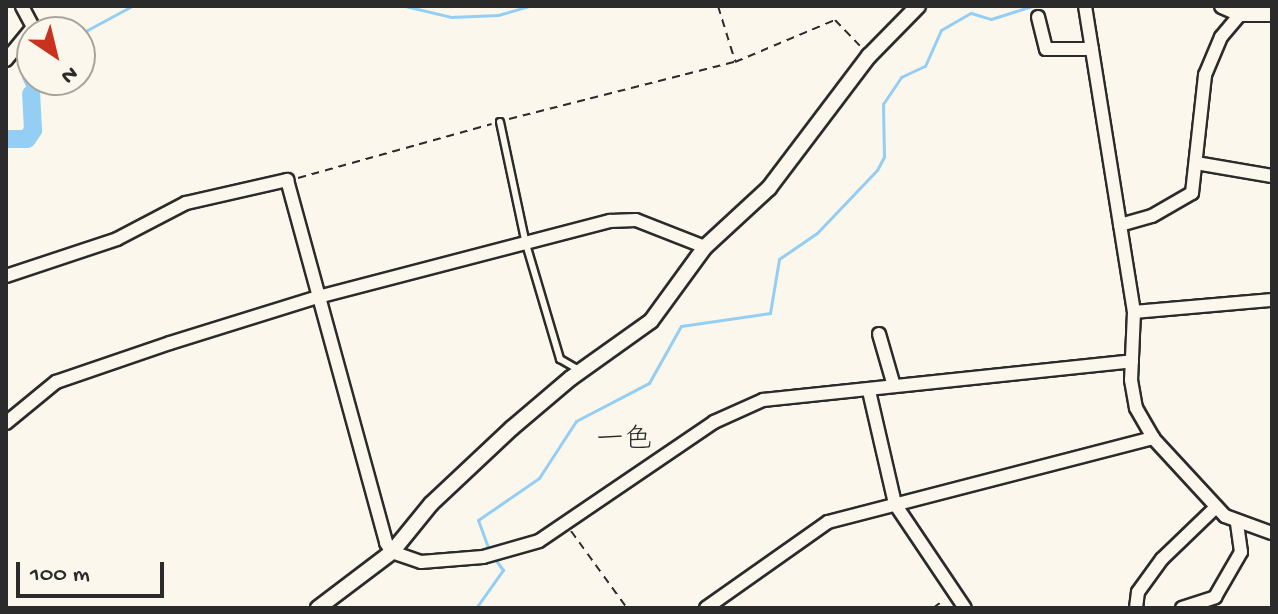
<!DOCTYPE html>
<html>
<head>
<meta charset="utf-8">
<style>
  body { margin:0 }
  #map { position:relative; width:1278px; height:614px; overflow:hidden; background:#fbf7ec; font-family:"Gochi Hand","Klee One",sans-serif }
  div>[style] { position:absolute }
  .stream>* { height:3px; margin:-1.5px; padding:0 1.5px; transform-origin:1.5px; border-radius:1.5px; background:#94cef4 }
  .river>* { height:18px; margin:-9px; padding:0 9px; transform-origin:9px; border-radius:9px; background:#94cef4 }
  .path>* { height:2px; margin-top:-1px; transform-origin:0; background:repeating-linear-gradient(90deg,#2b2b2b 0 8px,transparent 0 14px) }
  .roads { filter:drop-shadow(2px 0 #2b2b2b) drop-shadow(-2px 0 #2b2b2b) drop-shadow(0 2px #2b2b2b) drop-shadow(0 -2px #2b2b2b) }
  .service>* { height:6px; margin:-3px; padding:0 3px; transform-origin:3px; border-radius:3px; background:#fbf7ec }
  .minor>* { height:12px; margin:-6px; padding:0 6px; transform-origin:6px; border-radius:6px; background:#fbf7ec }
  .tertiary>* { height:14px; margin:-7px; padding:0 7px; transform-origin:7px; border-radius:7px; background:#fbf7ec }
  span { translate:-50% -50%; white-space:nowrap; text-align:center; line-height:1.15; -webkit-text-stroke:8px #fbf7ec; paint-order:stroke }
  .quarter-label { font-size:28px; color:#2b2b2b }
  .frame { position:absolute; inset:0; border:8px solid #2b2b2b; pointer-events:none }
  .north { position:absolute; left:16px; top:16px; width:80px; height:80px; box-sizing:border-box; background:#fbf7ec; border:2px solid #a8a59f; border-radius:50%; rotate:145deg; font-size:22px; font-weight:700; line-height:32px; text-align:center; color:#2b2b2b }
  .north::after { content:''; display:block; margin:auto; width:28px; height:36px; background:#c8321e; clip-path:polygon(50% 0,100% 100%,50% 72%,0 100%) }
  .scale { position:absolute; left:16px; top:562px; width:148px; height:36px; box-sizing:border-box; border:4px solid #2b2b2b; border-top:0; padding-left:10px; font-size:24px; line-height:28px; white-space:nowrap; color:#2b2b2b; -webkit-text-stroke:6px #fbf7ec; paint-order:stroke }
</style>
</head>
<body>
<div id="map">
  <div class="stream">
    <div style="left:405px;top:6px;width:47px;rotate:13.4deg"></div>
    <div style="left:451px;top:17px;width:47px;rotate:-2.4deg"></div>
    <div style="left:498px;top:15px;width:32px;rotate:-16deg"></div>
    <div style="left:80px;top:34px;width:59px;rotate:-28.3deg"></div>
    <div style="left:31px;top:94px;width:19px;rotate:-115deg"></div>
    <div style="left:23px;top:77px;width:25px;rotate:-69deg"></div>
    <div style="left:489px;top:550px;width:32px;rotate:-110deg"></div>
    <div style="left:478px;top:520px;width:74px;rotate:-34.5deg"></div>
    <div style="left:539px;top:478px;width:68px;rotate:-57deg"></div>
    <div style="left:576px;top:421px;width:82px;rotate:-27.5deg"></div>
    <div style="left:649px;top:383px;width:65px;rotate:-60.7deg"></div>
    <div style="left:681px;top:326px;width:90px;rotate:-8.3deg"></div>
    <div style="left:770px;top:313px;width:55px;rotate:-80.5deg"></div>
    <div style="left:779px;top:259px;width:46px;rotate:-34.4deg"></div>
    <div style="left:817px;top:233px;width:87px;rotate:-46.4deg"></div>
    <div style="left:877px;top:170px;width:15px;rotate:-62deg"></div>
    <div style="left:884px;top:157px;width:53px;rotate:-91.1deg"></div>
    <div style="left:883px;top:104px;width:32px;rotate:-56deg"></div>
    <div style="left:901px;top:77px;width:26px;rotate:-25deg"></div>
    <div style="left:925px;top:66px;width:39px;rotate:-66deg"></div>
    <div style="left:941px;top:30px;width:34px;rotate:-30deg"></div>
    <div style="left:971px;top:13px;width:21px;rotate:17deg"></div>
    <div style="left:991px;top:19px;width:43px;rotate:-17.6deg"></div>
    <div style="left:476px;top:608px;width:47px;rotate:-54.6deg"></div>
    <div style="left:503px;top:570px;width:17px;rotate:-126deg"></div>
  </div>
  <div class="river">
    <div style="left:6px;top:139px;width:21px"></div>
    <div style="left:27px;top:139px;width:11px;rotate:-56deg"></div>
    <div style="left:33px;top:130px;width:36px;rotate:-93deg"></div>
  </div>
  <div class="path">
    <div style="left:718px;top:6px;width:58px;rotate:72.8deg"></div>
    <div style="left:509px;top:119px;width:233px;rotate:-14.2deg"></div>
    <div style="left:735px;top:62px;width:108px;rotate:-22.8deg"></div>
    <div style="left:835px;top:20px;width:36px;rotate:46deg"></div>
    <div style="left:298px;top:178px;width:201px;rotate:-15.6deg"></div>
    <div style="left:571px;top:531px;width:95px;rotate:54deg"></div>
    <div style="left:933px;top:608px;width:14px;rotate:-36deg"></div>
  </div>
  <div class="roads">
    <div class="service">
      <div style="left:500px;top:122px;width:125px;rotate:78deg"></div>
      <div style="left:526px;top:244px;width:120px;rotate:73.5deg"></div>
      <div style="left:560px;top:359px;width:24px;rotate:30deg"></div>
    </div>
    <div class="minor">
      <div style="left:1085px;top:6px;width:310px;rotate:80.9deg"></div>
      <div style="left:1134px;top:312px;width:68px;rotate:92.5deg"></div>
      <div style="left:1131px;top:380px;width:28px;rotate:80deg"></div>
      <div style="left:1136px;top:408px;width:34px;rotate:60deg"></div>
      <div style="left:1153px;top:438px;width:106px;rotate:47.3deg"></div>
      <div style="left:1225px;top:516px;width:50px;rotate:19.9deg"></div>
      <div style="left:1038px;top:17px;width:33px;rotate:76deg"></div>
      <div style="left:1046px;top:49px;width:46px"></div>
      <div style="left:6px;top:60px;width:43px;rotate:-50.7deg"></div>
      <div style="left:33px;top:27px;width:24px;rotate:-118deg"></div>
      <div style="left:1196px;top:163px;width:77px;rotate:9.7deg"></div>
      <div style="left:1120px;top:225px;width:33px;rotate:-16deg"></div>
      <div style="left:1152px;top:216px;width:46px;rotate:-29.9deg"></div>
      <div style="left:1192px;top:193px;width:119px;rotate:-83.7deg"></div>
      <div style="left:1205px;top:75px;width:41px;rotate:-67.2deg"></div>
      <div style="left:1221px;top:37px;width:30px;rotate:-50deg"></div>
      <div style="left:6px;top:276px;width:117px;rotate:-18.4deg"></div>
      <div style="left:117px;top:239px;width:78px;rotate:-27.6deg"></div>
      <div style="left:186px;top:203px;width:104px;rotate:-12.8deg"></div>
      <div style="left:287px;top:180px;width:376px;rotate:74.7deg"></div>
      <div style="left:386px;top:543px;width:11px;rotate:56deg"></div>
      <div style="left:392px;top:552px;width:31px;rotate:19deg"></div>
      <div style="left:421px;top:562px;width:62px;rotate:-4.6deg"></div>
      <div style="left:483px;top:557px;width:58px;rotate:-15.9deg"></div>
      <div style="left:539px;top:541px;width:212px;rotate:-34.2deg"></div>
      <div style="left:714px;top:422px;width:54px;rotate:-24.2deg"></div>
      <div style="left:763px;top:400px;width:371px;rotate:-6deg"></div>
      <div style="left:1134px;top:312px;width:139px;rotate:-5deg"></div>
      <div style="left:879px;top:334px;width:54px;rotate:73.9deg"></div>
      <div style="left:869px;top:391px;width:116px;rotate:77deg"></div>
      <div style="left:895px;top:504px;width:125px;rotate:56.1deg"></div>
      <div style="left:6px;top:423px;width:65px;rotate:-39.4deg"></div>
      <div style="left:56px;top:382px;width:120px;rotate:-18.9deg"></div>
      <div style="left:170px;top:343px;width:155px;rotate:-17.3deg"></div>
      <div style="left:318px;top:297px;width:302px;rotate:-14.6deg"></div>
      <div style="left:610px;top:221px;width:26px;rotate:-2deg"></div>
      <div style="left:636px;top:220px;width:74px;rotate:21.4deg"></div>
      <div style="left:706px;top:608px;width:149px;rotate:-35.2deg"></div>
      <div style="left:828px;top:522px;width:336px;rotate:-14.5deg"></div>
      <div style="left:1136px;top:608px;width:16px;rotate:-83deg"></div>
      <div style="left:1138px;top:592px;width:41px;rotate:-54deg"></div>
      <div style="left:1162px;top:559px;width:75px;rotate:-43.9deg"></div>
      <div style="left:1182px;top:608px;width:35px;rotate:-18deg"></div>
      <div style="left:1215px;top:597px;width:52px;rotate:-60deg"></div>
      <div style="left:1241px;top:552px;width:29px;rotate:-98deg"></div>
    </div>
    <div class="tertiary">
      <div style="left:1222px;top:6px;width:20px;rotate:24deg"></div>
      <div style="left:1240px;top:14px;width:32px"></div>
      <div style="left:318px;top:608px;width:93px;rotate:-37.1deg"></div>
      <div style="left:392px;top:552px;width:62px;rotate:-50.9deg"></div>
      <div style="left:431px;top:504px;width:111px;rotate:-43.2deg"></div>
      <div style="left:512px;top:428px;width:77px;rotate:-40.3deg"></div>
      <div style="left:571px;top:378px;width:98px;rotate:-35.5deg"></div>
      <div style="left:651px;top:321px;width:92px;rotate:-53.9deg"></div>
      <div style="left:705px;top:247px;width:87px;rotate:-42.7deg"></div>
      <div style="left:769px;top:188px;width:166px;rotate:-52.9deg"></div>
      <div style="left:869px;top:56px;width:70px;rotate:-45.6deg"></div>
    </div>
  </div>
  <div class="quarter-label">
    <span style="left:624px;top:442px">一色</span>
  </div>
  <div class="frame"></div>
  <div class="north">N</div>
  <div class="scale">100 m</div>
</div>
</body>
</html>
